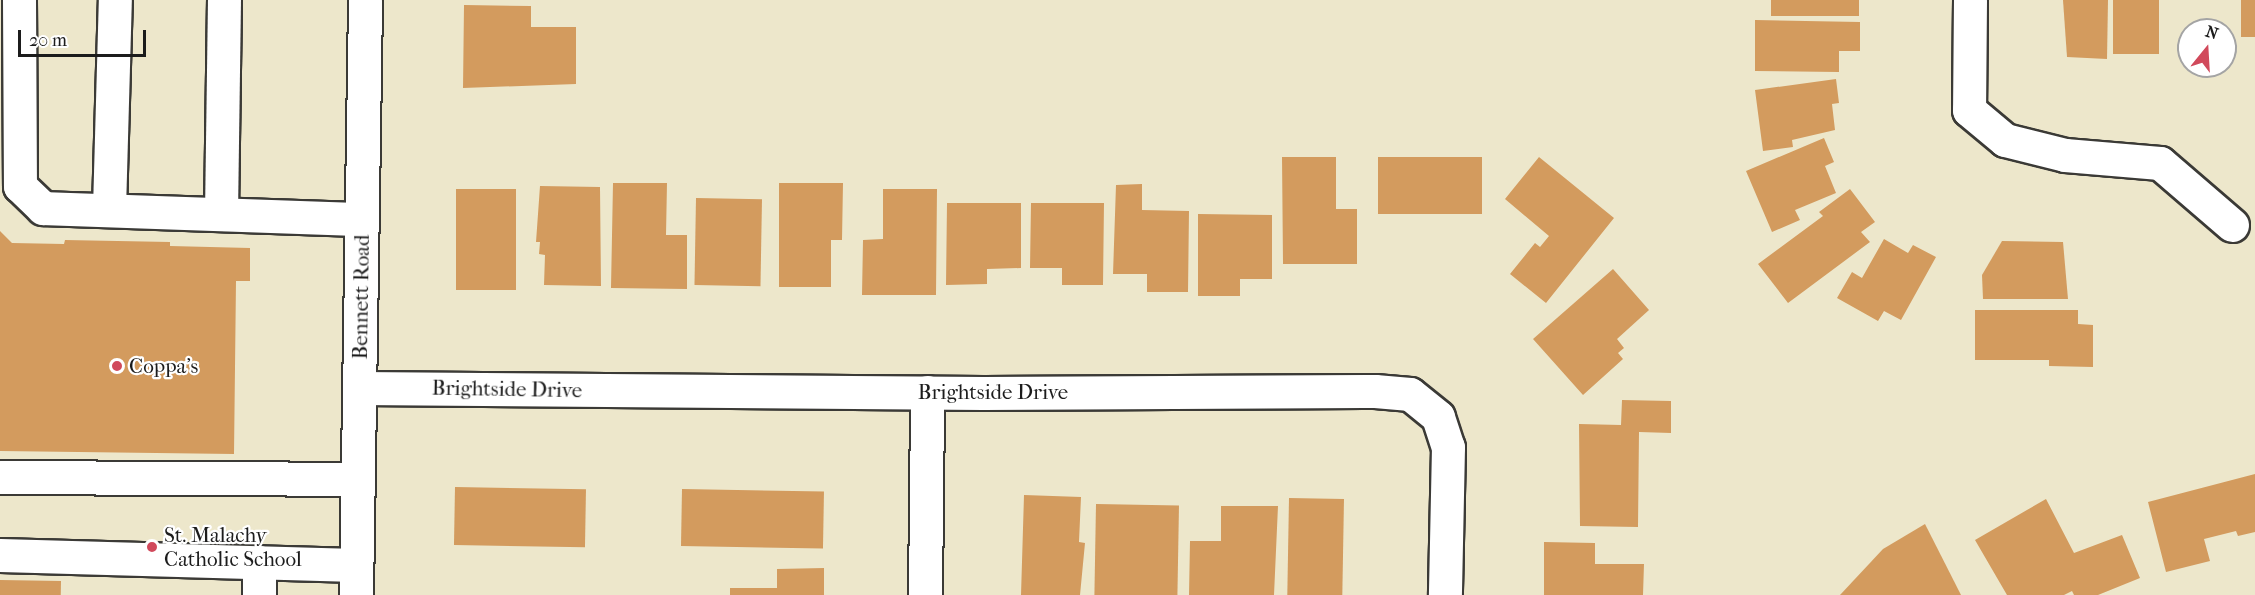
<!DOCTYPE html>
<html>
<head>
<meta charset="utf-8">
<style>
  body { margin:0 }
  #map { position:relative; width:2255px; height:595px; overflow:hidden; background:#ede7cb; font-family:"IM FELL French Canon",serif }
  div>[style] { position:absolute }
  .building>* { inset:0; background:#d39b5e; transform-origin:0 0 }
  .roads { filter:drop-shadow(2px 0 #3b3a36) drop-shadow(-2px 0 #3b3a36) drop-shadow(0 2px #3b3a36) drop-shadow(0 -2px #3b3a36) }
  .minor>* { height:33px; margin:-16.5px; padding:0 16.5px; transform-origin:16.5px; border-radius:16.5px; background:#fff }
  .dots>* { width:16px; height:16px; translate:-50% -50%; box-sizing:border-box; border:3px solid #fff; border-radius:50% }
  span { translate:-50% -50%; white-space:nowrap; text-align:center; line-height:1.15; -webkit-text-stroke:4.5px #fff; paint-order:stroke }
  .street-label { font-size:21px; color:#1c1c1c }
  .poi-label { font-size:21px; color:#1c1c1c }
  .left { translate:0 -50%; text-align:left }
  .north { position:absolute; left:2177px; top:18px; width:60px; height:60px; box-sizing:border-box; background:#fff; border:2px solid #a4a4a4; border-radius:50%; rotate:18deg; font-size:16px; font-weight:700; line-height:24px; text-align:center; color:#1c1c1c }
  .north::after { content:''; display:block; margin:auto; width:21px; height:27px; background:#d1495b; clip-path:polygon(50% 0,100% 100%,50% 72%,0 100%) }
  .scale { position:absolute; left:18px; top:30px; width:128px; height:27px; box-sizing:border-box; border:3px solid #1c1c1c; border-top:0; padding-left:8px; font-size:18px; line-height:21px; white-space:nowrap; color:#1c1c1c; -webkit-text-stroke:4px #fff; paint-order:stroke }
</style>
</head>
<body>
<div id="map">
  <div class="building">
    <div style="left:1771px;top:0;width:88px;height:16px"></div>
    <div style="clip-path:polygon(2063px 0,2108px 0,2107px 59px,2067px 57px)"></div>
    <div style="left:2113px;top:0;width:46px;height:54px"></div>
    <div style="left:2241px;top:0;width:14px;height:37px"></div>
    <div style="clip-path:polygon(464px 5px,531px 6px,531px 27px,576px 27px,576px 84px,463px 88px)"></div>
    <div style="clip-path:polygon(1755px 20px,1860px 22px,1860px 51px,1839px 51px,1839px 72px,1755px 71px)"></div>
    <div style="clip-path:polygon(1836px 79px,1839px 103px,1832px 104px,1835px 130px,1792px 140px,1793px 147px,1763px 151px,1755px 90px)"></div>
    <div style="clip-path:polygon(1824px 138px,1834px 162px,1825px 166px,1836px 193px,1795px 210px,1800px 220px,1772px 232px,1746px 171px)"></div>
    <div style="clip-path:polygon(1282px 157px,1336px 157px,1336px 209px,1357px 209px,1357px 264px,1283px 264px)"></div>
    <div style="left:1378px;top:157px;width:104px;height:57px"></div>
    <div style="clip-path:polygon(1539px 157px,1614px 218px,1546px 303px,1510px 274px,1535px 243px,1540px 247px,1549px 236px,1505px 199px)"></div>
    <div style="clip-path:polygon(613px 183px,667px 183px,666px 235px,687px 235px,687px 289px,611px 288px)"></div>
    <div style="clip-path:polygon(779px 183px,843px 183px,842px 240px,831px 240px,831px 287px,779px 287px)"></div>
    <div style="clip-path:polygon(1142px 184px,1142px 210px,1189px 211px,1188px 292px,1147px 292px,1147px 274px,1113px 274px,1116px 185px)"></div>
    <div style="clip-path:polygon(540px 186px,600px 187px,601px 286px,544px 285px,545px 255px,539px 254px,540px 242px,536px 242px)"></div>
    <div style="left:456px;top:189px;width:60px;height:101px"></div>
    <div style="clip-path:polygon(883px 189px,937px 189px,936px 295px,862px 295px,863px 240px,883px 239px)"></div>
    <div style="clip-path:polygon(1850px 189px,1875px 222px,1861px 232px,1870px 242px,1788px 303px,1758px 264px,1823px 216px,1819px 212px)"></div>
    <div style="left:696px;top:198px;width:66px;height:87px;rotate:1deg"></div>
    <div style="clip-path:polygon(947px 203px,1021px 203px,1021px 268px,987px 269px,987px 284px,946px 285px)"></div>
    <div style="clip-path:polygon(1031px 203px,1104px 203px,1103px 285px,1062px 285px,1062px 268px,1030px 268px)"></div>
    <div style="clip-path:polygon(1198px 214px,1272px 215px,1272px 279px,1240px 279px,1240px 296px,1198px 296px)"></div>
    <div style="clip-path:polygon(0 231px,12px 243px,64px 244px,65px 240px,170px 242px,170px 246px,250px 248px,250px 281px,236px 281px,234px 454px,0 451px)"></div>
    <div style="clip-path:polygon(1884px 239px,1908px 253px,1913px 245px,1936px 257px,1901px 320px,1884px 311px,1878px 321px,1837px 298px,1852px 272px,1862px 278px)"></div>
    <div style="clip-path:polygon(2002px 241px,2063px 242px,2068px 299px,1983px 299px,1982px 275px)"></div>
    <div style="clip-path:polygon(1613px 269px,1649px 310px,1617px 339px,1624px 348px,1618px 353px,1623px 359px,1583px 395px,1533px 339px)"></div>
    <div style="clip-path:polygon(1975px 310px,2078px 310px,2078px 324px,2093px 325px,2093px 367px,2049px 366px,2049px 360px,1975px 360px)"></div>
    <div style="clip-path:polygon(1622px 400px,1671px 401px,1671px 433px,1639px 432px,1638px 527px,1580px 526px,1579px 424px,1621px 425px)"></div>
    <div style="clip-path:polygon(2255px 474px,2255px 532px,2238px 536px,2236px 531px,2204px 539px,2210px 561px,2166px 572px,2148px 502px)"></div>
    <div style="left:455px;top:487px;width:131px;height:58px;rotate:1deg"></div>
    <div style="left:682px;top:489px;width:142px;height:57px;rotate:1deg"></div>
    <div style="clip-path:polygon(1024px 495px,1081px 497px,1079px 542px,1085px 543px,1080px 595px,1021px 595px)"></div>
    <div style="left:1289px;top:498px;width:55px;height:97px;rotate:1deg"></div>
    <div style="clip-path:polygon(2046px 499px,2074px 553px,2122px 535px,2140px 578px,2098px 595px,2074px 595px,2072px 591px,2064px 595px,2007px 595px,1975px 540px)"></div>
    <div style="left:1096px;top:504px;width:83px;height:91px;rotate:1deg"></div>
    <div style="clip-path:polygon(1221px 506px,1278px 506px,1274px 595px,1189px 595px,1190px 541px,1221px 541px)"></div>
    <div style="clip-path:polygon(1925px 524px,1961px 595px,1840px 595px,1883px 549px)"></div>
    <div style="clip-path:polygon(1544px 542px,1595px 543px,1595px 564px,1644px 564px,1643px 595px,1544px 595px)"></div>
    <div style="clip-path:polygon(824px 568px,824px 595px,730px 595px,730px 588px,777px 588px,777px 569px)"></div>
    <div style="left:0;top:580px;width:61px;height:15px;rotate:1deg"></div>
  </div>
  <div class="roads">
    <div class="minor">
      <div style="left:19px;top:0;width:186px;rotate:89.7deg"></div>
      <div style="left:20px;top:186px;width:32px;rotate:44deg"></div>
      <div style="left:43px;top:208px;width:319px;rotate:2deg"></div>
      <div style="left:1970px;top:0;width:110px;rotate:90.5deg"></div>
      <div style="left:1969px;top:110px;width:47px;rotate:39.8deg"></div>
      <div style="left:2005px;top:140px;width:62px;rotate:14deg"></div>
      <div style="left:2065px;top:155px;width:95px;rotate:4.8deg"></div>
      <div style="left:2160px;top:163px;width:95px;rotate:40.7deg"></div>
      <div style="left:109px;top:209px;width:209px;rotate:-88.4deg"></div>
      <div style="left:221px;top:214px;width:214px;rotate:-89.2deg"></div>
      <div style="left:359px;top:388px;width:624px;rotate:0.46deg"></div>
      <div style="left:983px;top:393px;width:392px;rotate:-0.3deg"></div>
      <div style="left:1375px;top:391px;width:35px;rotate:5deg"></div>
      <div style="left:1410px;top:394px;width:36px;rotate:39deg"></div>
      <div style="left:1438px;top:417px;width:32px;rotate:72deg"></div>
      <div style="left:1448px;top:447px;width:148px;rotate:91.2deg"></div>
      <div style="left:0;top:477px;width:357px;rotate:0.3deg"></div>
      <div style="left:0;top:555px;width:356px;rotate:1.6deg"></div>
      <div style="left:259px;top:595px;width:33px;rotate:-90deg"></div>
      <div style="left:356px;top:595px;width:595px;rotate:-89.13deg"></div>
      <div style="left:925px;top:595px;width:203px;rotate:-89.4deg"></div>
    </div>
  </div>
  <div class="dots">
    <div style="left:117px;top:366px;background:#d1495b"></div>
    <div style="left:152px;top:547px;background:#d1495b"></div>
  </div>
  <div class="street-label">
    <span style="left:361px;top:297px;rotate:-89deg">Bennett Road</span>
    <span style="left:507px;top:389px;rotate:1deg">Brightside Drive</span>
    <span style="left:993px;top:392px">Brightside Drive</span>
  </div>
  <div class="poi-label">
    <span class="left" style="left:129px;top:366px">Coppa's</span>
    <span class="left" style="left:164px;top:547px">St. Malachy<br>Catholic School</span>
  </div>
  <div class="north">N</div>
  <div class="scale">20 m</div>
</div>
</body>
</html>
